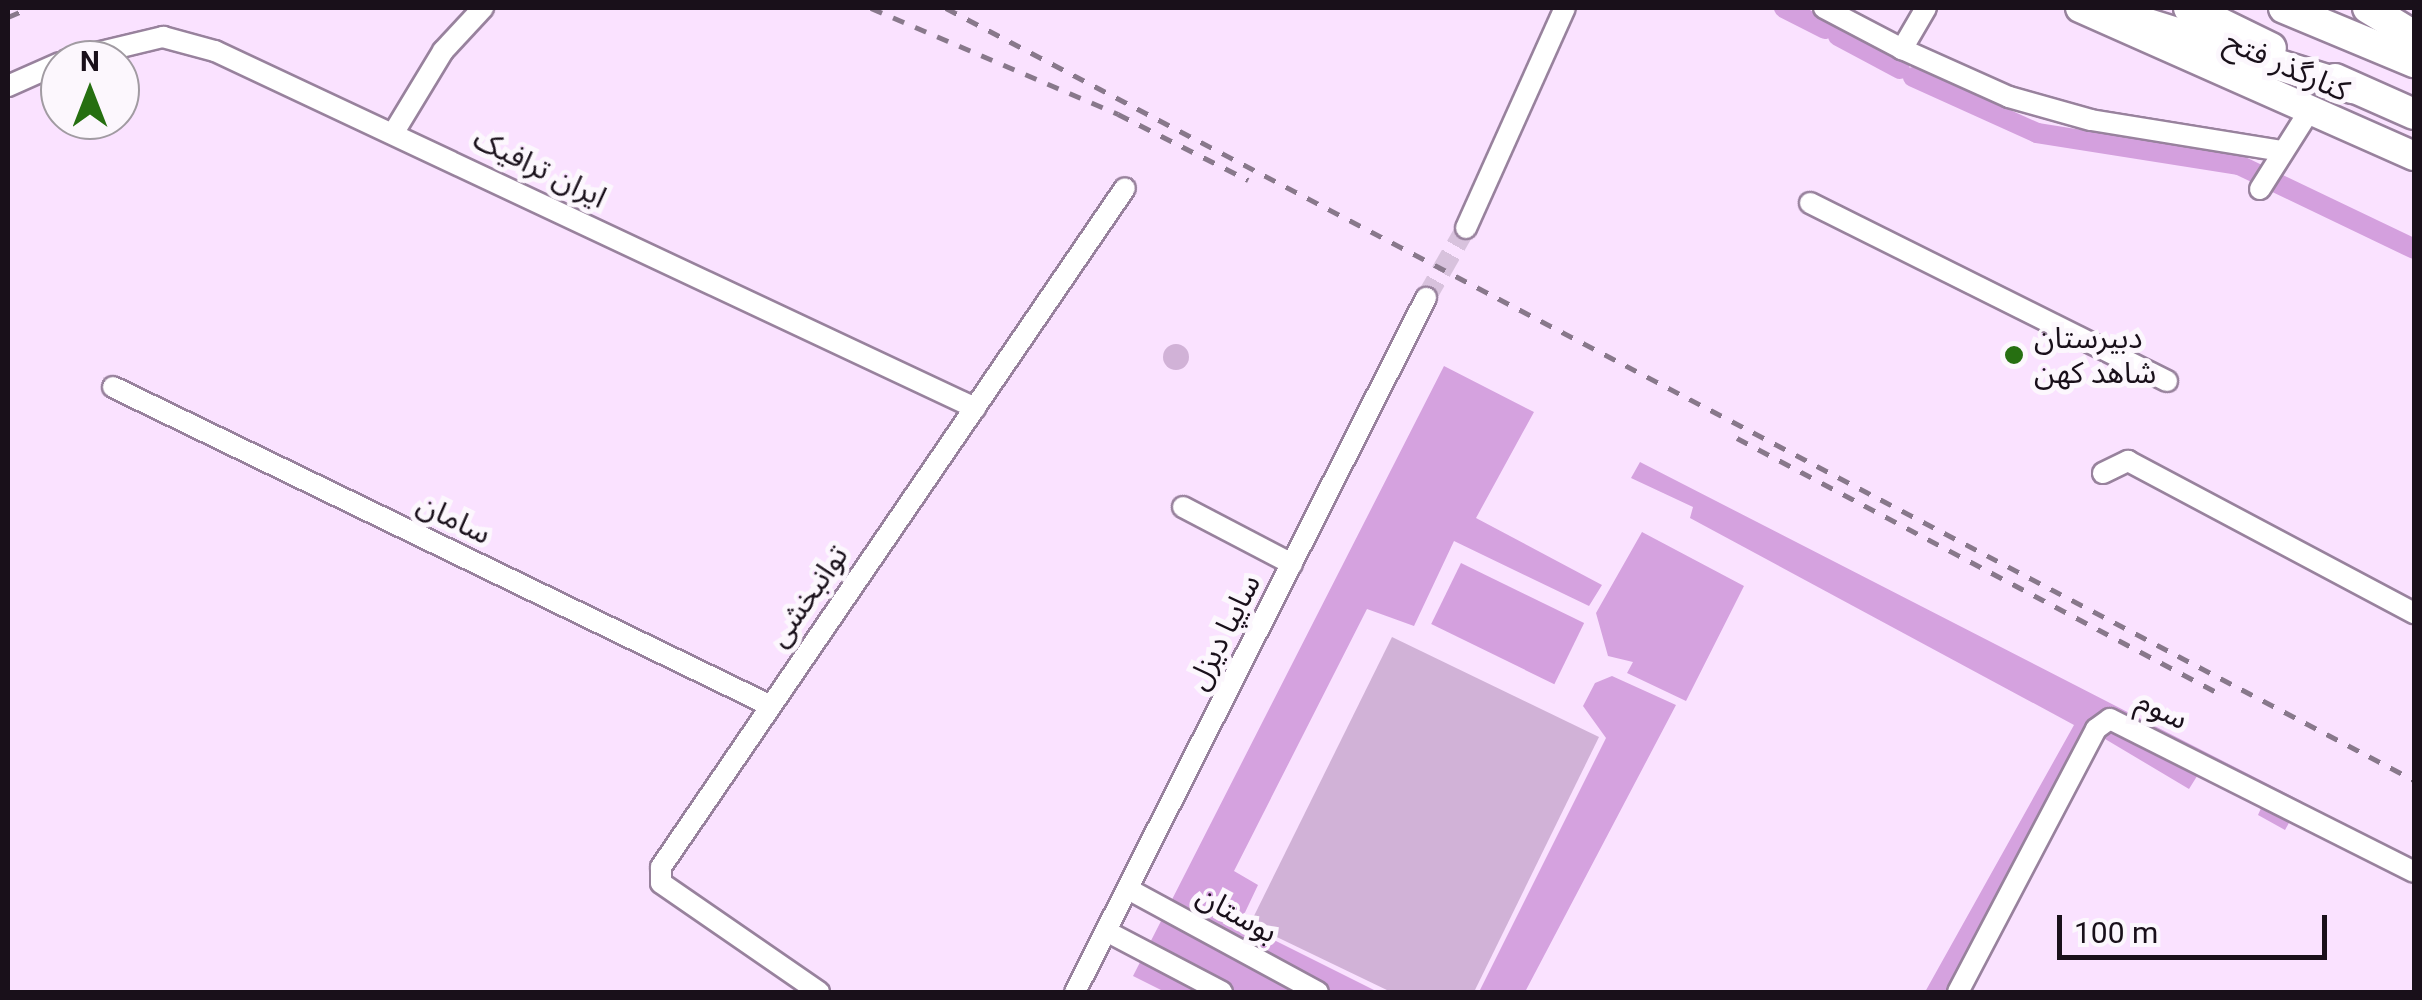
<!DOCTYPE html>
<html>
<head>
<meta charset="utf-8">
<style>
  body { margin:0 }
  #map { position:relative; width:2422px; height:1000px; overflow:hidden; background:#fae2ff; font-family:Roboto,"Noto Sans Arabic",sans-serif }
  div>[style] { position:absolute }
  .green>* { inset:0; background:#d1b2d7 }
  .round { border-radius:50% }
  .forest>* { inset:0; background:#d5a2df }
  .water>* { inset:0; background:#d4a0de; transform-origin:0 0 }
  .canal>* { height:20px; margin:-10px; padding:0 10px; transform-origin:10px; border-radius:10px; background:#d4a0de }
  .minor-tunnel>* { height:20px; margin-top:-10px; transform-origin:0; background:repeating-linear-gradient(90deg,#d8c2dd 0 20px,transparent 0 30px) }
  .roads { filter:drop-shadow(2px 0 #98829d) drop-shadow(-2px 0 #98829d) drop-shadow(0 2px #98829d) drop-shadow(0 -2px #98829d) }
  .minor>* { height:20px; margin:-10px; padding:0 10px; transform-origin:10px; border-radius:10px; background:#fff }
  .major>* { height:28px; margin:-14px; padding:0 14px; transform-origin:14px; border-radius:14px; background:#fff }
  .highway>* { height:30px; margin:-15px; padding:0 15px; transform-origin:15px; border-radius:15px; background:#fff }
  .rail>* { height:5px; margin-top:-2.5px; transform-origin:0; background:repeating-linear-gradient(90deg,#88788b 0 12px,transparent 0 24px) }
  .dots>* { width:28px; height:28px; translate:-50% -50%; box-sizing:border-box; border:5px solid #fcf7fd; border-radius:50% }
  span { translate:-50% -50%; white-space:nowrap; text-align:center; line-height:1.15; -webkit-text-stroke:10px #fcf7fd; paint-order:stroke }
  .street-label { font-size:30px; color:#19101a }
  .poi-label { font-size:30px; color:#19101a }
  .left { translate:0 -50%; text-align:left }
  .frame { position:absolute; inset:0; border:10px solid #19101a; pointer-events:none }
  .north { position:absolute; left:40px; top:40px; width:100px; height:100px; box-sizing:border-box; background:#fcf7fd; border:2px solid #a19ba2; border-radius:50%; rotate:0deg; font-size:28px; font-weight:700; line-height:40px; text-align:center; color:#19101a }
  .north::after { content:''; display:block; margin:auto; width:35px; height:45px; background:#266f11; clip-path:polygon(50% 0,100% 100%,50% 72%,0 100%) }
  .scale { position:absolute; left:2057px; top:915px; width:270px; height:45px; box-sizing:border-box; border:5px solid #19101a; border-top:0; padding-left:12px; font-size:30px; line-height:35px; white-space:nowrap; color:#19101a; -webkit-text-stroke:8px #fcf7fd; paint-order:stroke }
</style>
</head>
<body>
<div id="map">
  <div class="green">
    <div class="round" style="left:1163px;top:344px;width:26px;height:26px"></div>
    <div style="clip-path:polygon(1392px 637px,1599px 737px,1474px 992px,1391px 992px,1250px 924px)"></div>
  </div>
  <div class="forest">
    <div style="clip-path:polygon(1444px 366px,1534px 412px,1476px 518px,1602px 585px,1589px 606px,1454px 541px,1414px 626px,1367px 609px,1234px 871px,1258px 885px,1240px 923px,1378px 992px,1165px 992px,1133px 976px)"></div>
    <div style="clip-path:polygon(1640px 462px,2301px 801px,2285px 830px,2258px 815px,2262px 806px,2199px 773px,2189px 789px,2095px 733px,1950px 992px,1925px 992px,2074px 725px,1690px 518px,1693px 507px,1631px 478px)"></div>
    <div style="clip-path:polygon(1642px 532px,1744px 586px,1686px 701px,1627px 673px,1633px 662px,1608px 656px,1596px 613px)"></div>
    <div style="clip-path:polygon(1612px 676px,1676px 705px,1525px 992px,1479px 992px,1606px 738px,1583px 706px,1595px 683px)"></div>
  </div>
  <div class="water">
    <div style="left:1461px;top:563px;width:137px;height:68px;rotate:26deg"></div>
  </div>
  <div class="canal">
    <div style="left:1784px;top:8px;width:46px;rotate:27.1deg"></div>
    <div style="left:1838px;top:36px;width:70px;rotate:28deg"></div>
    <div style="left:1913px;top:77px;width:136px;rotate:24.3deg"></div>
    <div style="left:2037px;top:133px;width:205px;rotate:9deg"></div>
    <div style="left:2239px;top:165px;width:194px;rotate:25.6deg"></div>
  </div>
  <div class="minor-tunnel">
    <div style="left:1426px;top:298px;width:81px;rotate:-60.3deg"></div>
  </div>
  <div class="roads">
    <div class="minor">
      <div style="left:1824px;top:8px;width:88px;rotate:27.7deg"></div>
      <div style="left:1926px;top:8px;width:48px;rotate:120.3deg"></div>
      <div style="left:1902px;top:49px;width:117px;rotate:24.2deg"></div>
      <div style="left:2009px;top:97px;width:85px;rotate:15.7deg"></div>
      <div style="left:2091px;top:120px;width:194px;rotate:9.2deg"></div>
      <div style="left:67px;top:60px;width:99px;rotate:-13.5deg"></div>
      <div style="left:163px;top:37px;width:54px;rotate:15.1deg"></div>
      <div style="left:215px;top:51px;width:840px;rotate:25.16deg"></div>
      <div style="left:8px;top:86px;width:57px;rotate:-23.9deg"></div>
      <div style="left:394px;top:132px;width:95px;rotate:-58.8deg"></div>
      <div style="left:443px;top:51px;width:59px;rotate:-47.1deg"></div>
      <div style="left:2260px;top:189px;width:90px;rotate:-57.7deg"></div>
      <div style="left:1810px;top:203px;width:399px;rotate:26.5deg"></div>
      <div style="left:1466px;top:228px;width:241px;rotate:-65.8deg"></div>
      <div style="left:113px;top:387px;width:729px;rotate:25.86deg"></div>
      <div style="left:2103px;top:473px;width:28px;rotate:-26deg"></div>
      <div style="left:2128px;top:461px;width:324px;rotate:28deg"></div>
      <div style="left:1183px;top:507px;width:123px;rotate:27.6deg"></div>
      <div style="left:1128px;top:889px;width:216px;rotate:28.5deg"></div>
      <div style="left:1106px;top:931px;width:131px;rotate:27.7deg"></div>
      <div style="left:819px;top:992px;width:192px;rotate:-145.4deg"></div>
      <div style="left:661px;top:883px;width:16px;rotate:-90deg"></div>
      <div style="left:661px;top:867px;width:822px;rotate:-55.65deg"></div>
      <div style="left:1075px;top:992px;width:778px;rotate:-63.17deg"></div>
      <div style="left:1958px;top:992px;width:297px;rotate:-62.3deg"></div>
      <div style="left:2096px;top:729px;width:17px;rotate:-36deg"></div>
      <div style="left:2110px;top:719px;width:340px;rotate:26.7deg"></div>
    </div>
    <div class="major">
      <div style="left:2080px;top:8px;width:365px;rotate:23.9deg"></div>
    </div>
    <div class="highway">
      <div style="left:2097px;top:8px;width:268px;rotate:17.4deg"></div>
      <div style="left:2189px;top:8px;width:91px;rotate:26deg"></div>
      <div style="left:2284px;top:8px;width:141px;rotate:22.6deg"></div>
      <div style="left:2368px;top:8px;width:54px;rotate:31.3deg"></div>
      <div style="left:2335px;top:79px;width:86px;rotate:23.9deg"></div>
    </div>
  </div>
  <div class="rail">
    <div style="left:871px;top:8px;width:269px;rotate:23.2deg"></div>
    <div style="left:1118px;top:114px;width:146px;rotate:26.9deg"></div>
    <div style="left:946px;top:8px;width:1659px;rotate:27.74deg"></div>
    <div style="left:8px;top:17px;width:23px;rotate:-23deg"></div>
    <div style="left:1737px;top:438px;width:549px;rotate:27.92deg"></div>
  </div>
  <div class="dots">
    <div style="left:2014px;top:355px;background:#266f11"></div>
  </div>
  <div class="street-label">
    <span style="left:2287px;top:66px;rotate:24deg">کنارگذر فتح</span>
    <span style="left:540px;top:168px;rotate:26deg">ایران ترافیک</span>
    <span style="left:454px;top:519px;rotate:26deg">سامان</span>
    <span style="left:808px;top:596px;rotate:-55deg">توانبخشی</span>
    <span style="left:1224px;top:632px;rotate:-63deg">سایپا دیزل</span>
    <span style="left:2162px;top:710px;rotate:25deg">سوم</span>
    <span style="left:1237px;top:914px;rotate:29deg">بوستان</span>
  </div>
  <div class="poi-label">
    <span class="left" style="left:2034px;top:355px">دبیرستان<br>شاهد کهن</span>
  </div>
  <div class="frame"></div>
  <div class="north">N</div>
  <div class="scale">100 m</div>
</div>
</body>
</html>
